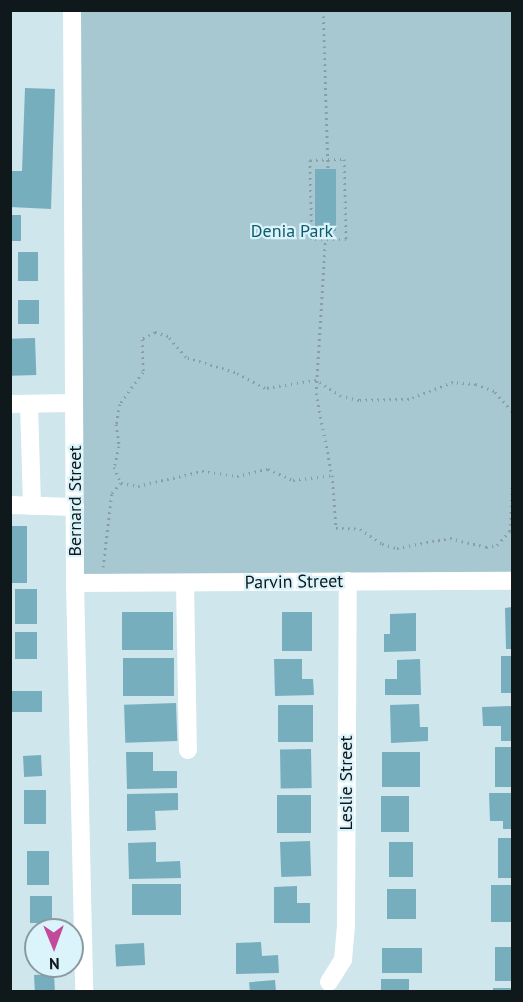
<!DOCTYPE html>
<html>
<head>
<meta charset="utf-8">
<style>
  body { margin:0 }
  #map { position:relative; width:523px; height:1002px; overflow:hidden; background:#cee6ec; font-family:"PT Sans",sans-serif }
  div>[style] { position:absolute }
  .green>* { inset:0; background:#a7c8d1; transform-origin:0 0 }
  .building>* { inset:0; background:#77aebe; transform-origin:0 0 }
  .path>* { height:3px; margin-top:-1.5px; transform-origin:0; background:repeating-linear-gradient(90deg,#8a9da2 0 1.5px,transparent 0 6px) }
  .minor>* { height:18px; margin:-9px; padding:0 9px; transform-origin:9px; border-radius:9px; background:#fff }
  span { translate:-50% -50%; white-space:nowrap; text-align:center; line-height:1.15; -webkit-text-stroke:4.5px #dbf3fa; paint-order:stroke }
  .park-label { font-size:18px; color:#0d5b6c }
  .street-label { font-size:18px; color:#0f181a }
  .frame { position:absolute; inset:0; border:12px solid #0f181a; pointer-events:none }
  .north { position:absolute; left:24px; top:918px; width:60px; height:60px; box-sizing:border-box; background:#dbf3fa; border:2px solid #899ba0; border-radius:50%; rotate:179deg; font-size:16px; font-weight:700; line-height:24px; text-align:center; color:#0f181a }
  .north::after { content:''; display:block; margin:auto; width:21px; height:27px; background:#c3499b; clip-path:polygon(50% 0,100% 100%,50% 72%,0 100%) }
</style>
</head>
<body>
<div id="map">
  <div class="green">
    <div style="left:70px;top:11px;width:442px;height:572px"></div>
  </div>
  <div class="building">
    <div style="clip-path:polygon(25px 88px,55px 89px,51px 209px,10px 207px,10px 171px,22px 171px)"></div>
    <div style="left:315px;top:169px;width:21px;height:62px"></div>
    <div style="left:10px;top:215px;width:11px;height:26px"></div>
    <div style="left:18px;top:252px;width:20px;height:29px"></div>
    <div style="left:39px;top:300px;width:24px;height:21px;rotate:90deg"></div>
    <div style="left:35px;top:338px;width:37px;height:25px;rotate:88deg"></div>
    <div style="left:10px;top:526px;width:17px;height:57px"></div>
    <div style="left:37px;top:589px;width:35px;height:22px;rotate:90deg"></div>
    <div style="clip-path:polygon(512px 607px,512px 649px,506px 649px,505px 608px)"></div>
    <div style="left:122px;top:612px;width:51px;height:38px"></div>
    <div style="left:282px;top:612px;width:30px;height:39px"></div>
    <div style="clip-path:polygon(416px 613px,416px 651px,384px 652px,384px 634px,390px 634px,390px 614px)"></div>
    <div style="left:15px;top:632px;width:22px;height:27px"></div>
    <div style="left:501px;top:656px;width:11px;height:37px"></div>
    <div style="left:123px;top:658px;width:51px;height:38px"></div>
    <div style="clip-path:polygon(274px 659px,302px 659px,302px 679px,313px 679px,314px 695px,275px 696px)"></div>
    <div style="clip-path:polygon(420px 659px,421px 695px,385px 695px,385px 679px,397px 679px,397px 660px)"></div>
    <div style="left:10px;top:691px;width:32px;height:21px"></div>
    <div style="left:176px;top:703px;width:38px;height:52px;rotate:88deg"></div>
    <div style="clip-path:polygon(419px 704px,420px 727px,428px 727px,428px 741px,391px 743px,390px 705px)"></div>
    <div style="left:278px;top:705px;width:35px;height:37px"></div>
    <div style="clip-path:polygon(512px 706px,512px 741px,501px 741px,501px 726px,483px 726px,482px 707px)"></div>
    <div style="left:495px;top:747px;width:17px;height:40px"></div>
    <div style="left:311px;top:749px;width:39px;height:31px;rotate:89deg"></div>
    <div style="clip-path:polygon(126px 752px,153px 752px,153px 771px,177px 771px,177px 788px,127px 789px)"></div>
    <div style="left:382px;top:752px;width:38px;height:35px"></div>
    <div style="left:41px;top:755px;width:21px;height:18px;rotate:87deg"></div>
    <div style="left:24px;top:790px;width:22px;height:34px"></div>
    <div style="clip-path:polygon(178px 793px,178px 810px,155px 811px,156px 830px,127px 831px,127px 794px)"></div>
    <div style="clip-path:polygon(489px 793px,512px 793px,512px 829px,503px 829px,503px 821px,490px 821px)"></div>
    <div style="left:277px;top:795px;width:34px;height:38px"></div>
    <div style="left:381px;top:796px;width:28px;height:36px"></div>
    <div style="left:498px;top:838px;width:14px;height:40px"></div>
    <div style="left:310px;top:841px;width:35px;height:30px;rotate:88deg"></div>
    <div style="clip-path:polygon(156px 842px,156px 862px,180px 861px,181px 878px,129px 879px,128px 843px)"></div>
    <div style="left:389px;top:842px;width:24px;height:35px"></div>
    <div style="left:27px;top:851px;width:22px;height:34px"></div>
    <div style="left:132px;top:884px;width:49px;height:31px"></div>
    <div style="left:491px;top:885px;width:21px;height:37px"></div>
    <div style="clip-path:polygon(297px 886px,297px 903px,310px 903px,310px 923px,274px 923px,274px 887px)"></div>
    <div style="left:416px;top:889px;width:30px;height:29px;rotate:90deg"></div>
    <div style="left:30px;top:896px;width:22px;height:27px"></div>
    <div style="clip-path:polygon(36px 931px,36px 962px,32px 962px,31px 932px)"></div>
    <div style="clip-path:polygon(261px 942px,262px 956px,278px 955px,279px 973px,236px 974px,236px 943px)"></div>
    <div style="left:144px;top:943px;width:22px;height:29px;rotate:87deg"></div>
    <div style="left:495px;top:947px;width:17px;height:34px"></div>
    <div style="left:382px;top:948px;width:40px;height:25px"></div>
    <div style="left:54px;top:974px;width:18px;height:20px;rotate:87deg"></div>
    <div style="left:381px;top:979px;width:28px;height:13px"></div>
    <div style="left:275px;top:980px;width:12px;height:26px;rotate:85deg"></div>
    <div style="left:493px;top:988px;width:19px;height:4px"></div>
  </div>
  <div class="path">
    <div style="left:323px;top:10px;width:159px;rotate:88.2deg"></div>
    <div style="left:344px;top:159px;width:80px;rotate:88.6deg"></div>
    <div style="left:346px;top:239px;width:34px;rotate:180deg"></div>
    <div style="left:312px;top:239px;width:79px;rotate:-91.5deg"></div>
    <div style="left:310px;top:160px;width:34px;rotate:-2deg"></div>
    <div style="left:326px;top:231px;width:162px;rotate:93.5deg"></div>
    <div style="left:316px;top:393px;width:84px;rotate:79deg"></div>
    <div style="left:512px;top:411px;width:27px;rotate:-132deg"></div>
    <div style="left:494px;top:391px;width:19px;rotate:-159deg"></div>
    <div style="left:476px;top:384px;width:23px;rotate:-175deg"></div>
    <div style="left:453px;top:382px;width:47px;rotate:158.9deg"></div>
    <div style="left:409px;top:399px;width:50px;rotate:178.9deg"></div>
    <div style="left:359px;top:400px;width:18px;rotate:-167deg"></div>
    <div style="left:341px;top:396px;width:30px;rotate:-147deg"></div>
    <div style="left:316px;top:380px;width:52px;rotate:171.1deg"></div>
    <div style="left:265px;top:388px;width:34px;rotate:-152deg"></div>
    <div style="left:235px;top:372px;width:51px;rotate:-163deg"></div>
    <div style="left:186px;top:357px;width:28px;rotate:-131deg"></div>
    <div style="left:168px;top:336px;width:14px;rotate:-163deg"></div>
    <div style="left:155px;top:332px;width:15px;rotate:152deg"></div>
    <div style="left:142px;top:339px;width:33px;rotate:88deg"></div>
    <div style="left:143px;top:372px;width:39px;rotate:126deg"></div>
    <div style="left:120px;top:404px;width:20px;rotate:101deg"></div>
    <div style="left:116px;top:424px;width:22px;rotate:82deg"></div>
    <div style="left:119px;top:446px;width:22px;rotate:103deg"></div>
    <div style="left:114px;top:467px;width:17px;rotate:66deg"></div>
    <div style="left:121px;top:483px;width:17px;rotate:10deg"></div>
    <div style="left:138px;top:486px;width:66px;rotate:-13.2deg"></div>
    <div style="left:202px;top:471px;width:35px;rotate:8deg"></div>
    <div style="left:237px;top:476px;width:32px;rotate:-13deg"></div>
    <div style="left:268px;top:469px;width:27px;rotate:24deg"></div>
    <div style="left:293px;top:480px;width:39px;rotate:-7deg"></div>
    <div style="left:332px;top:475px;width:53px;rotate:85.7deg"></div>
    <div style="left:336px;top:528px;width:24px;rotate:2deg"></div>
    <div style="left:360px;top:529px;width:27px;rotate:34deg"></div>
    <div style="left:382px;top:544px;width:16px;rotate:15deg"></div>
    <div style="left:397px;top:548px;width:54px;rotate:-10.7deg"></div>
    <div style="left:450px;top:538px;width:37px;rotate:14deg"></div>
    <div style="left:486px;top:547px;width:11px;rotate:-10deg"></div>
    <div style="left:497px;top:545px;width:19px;rotate:-47deg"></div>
    <div style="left:510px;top:531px;width:44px;rotate:-87.4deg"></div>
    <div style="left:103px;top:567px;width:75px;rotate:-83.1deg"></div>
    <div style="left:112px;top:493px;width:13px;rotate:-48deg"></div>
  </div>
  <div class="minor">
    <div style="left:72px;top:10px;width:573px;rotate:89.7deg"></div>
    <div style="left:75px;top:583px;width:409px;rotate:88.7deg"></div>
    <div style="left:10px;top:404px;width:64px;rotate:-0.9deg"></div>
    <div style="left:29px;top:404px;width:102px;rotate:88.3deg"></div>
    <div style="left:10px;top:505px;width:65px;rotate:1.8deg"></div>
    <div style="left:75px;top:583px;width:437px;rotate:-0.3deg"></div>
    <div style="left:185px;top:583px;width:167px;rotate:89deg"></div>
    <div style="left:329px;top:982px;width:26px;rotate:-58deg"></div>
    <div style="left:343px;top:960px;width:36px;rotate:-85deg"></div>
    <div style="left:346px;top:924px;width:343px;rotate:-89.7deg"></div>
  </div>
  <div class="park-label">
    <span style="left:292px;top:231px">Denia Park</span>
  </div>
  <div class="street-label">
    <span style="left:75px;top:501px;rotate:-90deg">Bernard Street</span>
    <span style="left:294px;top:582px;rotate:-1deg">Parvin Street</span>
    <span style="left:346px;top:783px;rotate:-90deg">Leslie Street</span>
  </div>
  <div class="frame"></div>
  <div class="north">N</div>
</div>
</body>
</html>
